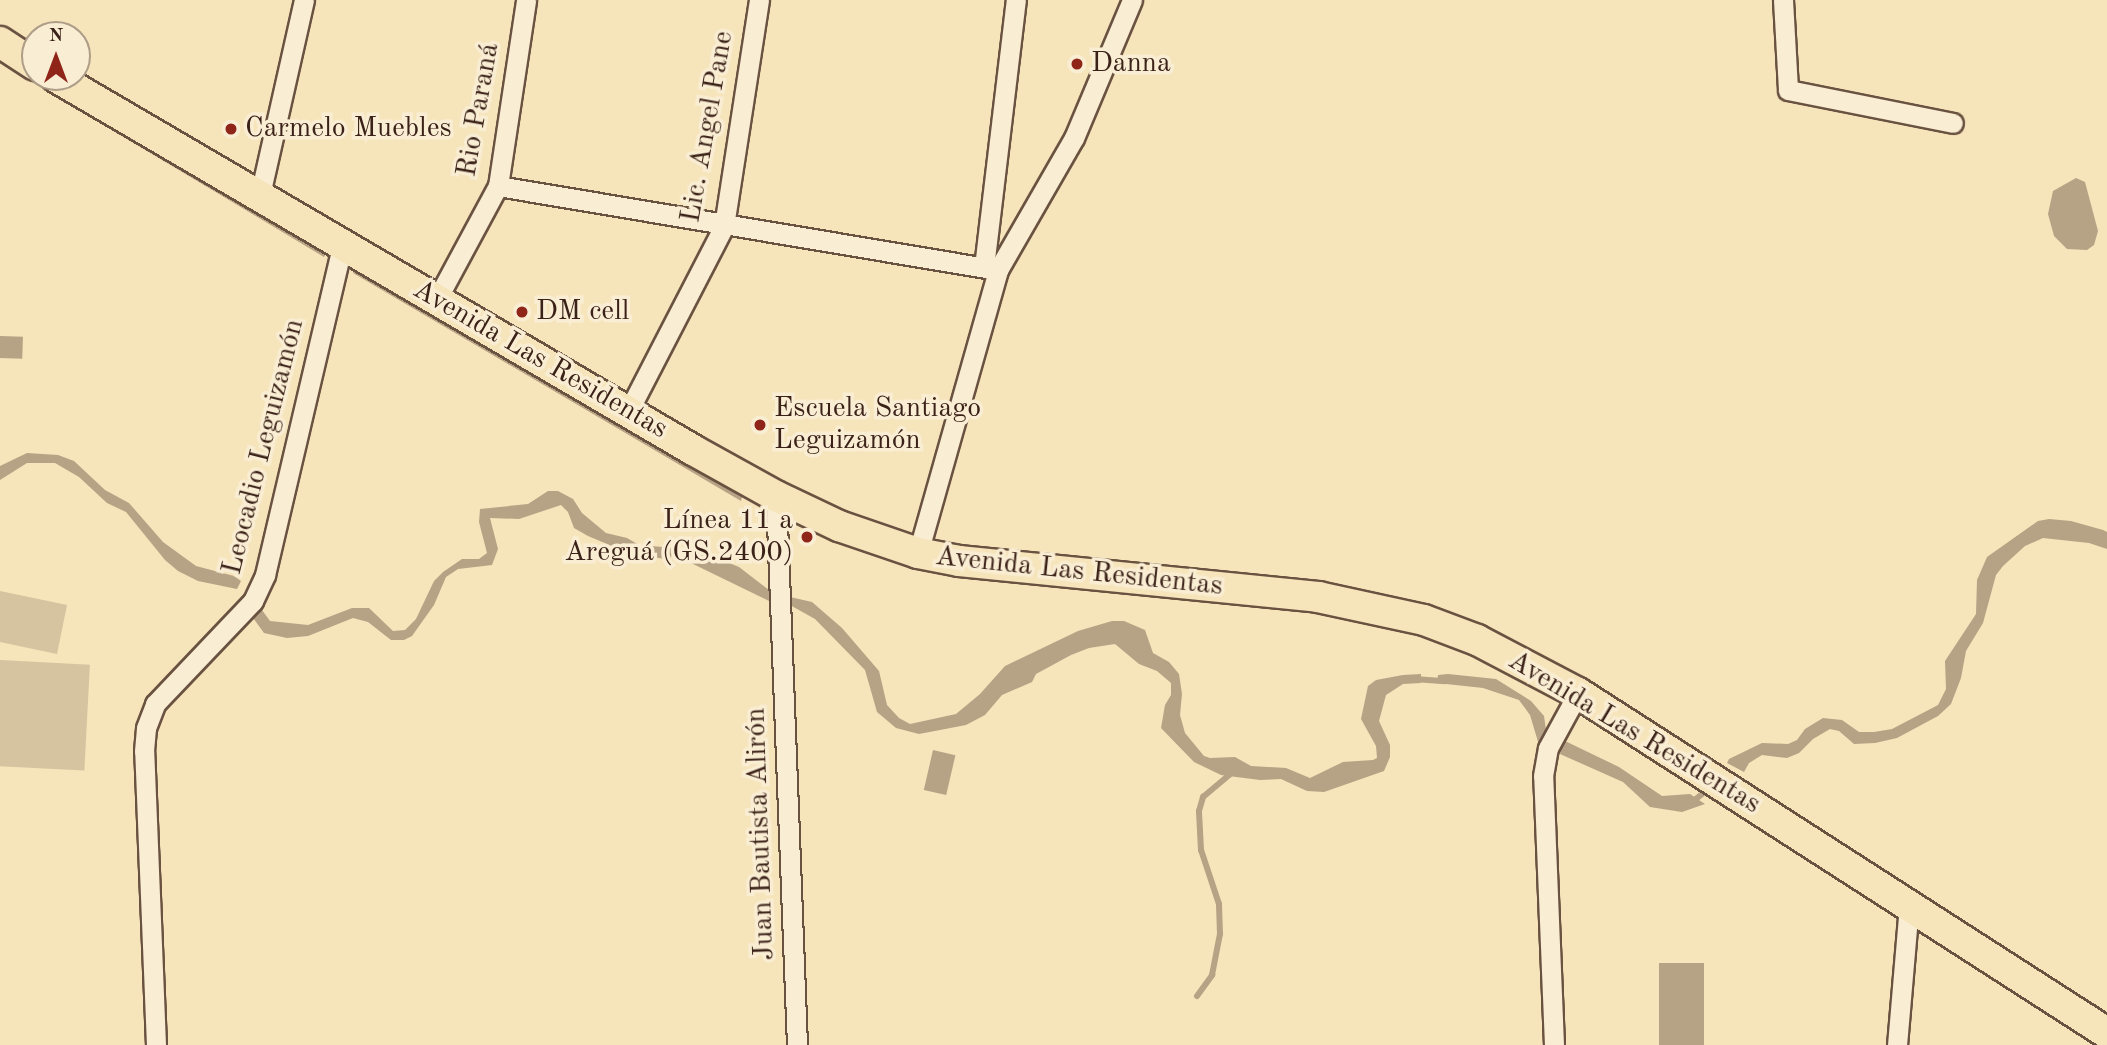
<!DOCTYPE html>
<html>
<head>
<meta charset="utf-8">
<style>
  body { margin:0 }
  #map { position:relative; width:2107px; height:1045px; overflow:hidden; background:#f6e4bb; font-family:"Old Standard TT",serif }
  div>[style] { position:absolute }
  .green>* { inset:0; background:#d6c39f; transform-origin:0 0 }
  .water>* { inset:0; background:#b6a284; transform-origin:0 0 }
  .stream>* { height:6px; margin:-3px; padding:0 3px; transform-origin:3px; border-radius:3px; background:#b6a284 }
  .roads { filter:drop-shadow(2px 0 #6a5241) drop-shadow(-2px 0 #6a5241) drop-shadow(0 2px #6a5241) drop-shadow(0 -2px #6a5241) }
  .minor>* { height:19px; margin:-9.5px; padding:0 9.5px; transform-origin:9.5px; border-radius:9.5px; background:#f9edd3 }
  .primary>* { height:30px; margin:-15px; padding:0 15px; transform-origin:15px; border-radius:15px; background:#f6e4bb }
  .dots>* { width:19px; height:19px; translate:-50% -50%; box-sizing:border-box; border:4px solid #f9edd3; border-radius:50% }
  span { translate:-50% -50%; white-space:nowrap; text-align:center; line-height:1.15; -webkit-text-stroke:7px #f9edd3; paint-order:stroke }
  .poi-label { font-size:28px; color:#3b2218 }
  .left { translate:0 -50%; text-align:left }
  .right { translate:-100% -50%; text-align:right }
  .street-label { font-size:28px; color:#3b2218 }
  .north { position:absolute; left:21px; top:21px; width:70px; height:70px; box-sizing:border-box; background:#f9edd3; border:2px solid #ad9c88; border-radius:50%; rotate:0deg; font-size:19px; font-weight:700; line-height:28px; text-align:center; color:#3b2218 }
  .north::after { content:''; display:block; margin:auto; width:24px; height:32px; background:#8f2418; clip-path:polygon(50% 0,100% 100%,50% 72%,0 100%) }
</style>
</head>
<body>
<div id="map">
  <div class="green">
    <div style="clip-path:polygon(0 591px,67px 605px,57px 654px,0 642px)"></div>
    <div style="left:0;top:660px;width:90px;height:106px;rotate:3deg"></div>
  </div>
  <div class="water">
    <div style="clip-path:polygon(0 59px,326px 253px,324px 257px,0 63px)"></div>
    <div style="clip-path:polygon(2076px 178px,2085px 182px,2098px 231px,2094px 245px,2087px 250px,2067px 249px,2054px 236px,2048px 214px,2053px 191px)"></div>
    <div style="clip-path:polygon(354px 270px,742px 497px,741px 501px,353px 273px)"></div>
    <div style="left:0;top:336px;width:23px;height:22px;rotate:2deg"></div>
    <div style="clip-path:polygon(27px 453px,58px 455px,74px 461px,105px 490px,129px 503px,163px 542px,196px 566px,234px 576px,241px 581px,237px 589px,198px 581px,178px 571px,165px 560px,126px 512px,107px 503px,79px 477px,55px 463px,27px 463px,0 480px,0 466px)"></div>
    <div style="clip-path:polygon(548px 491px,558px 491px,573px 499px,582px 513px,606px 533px,627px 538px,639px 545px,674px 548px,670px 560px,626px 552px,588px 536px,574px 528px,568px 512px,561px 505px,519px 519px,490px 518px,498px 549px,492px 565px,458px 569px,446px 577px,434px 605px,412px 636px,404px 640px,391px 640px,368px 622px,353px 618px,308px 636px,287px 638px,264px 633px,251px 615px,259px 606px,270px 621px,308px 625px,352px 608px,369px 608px,393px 631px,405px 630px,416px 619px,434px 581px,443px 572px,462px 559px,479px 559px,487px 553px,479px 522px,480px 509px,528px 504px)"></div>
    <div style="clip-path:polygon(2049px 519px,2071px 521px,2103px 530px,2107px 532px,2107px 549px,2089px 543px,2043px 538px,2025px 546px,2003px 566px,1996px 575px,1983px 623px,1966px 651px,1961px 678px,1951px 704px,1938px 716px,1897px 738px,1875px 743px,1854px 744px,1839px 731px,1830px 729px,1813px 739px,1799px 753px,1787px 758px,1762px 755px,1749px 763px,1744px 772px,1727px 763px,1729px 759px,1762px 743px,1788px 744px,1797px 740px,1805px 729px,1823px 718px,1842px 720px,1859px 732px,1874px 732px,1892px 729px,1938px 705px,1946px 689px,1945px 661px,1976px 614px,1977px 580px,1987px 557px,2038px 521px)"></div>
    <div style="clip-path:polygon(693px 551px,702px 552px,739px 567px,769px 590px,769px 601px,691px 563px)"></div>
    <div style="clip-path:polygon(790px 597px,812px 602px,842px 628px,879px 671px,887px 705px,899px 718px,910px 724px,956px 714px,980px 694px,1005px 666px,1078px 631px,1112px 621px,1124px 621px,1145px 630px,1153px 653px,1169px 662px,1179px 674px,1182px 694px,1180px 715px,1185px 733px,1204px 756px,1210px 758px,1235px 757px,1251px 766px,1286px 768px,1310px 778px,1343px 762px,1373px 760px,1377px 758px,1376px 746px,1361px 719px,1368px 686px,1376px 680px,1403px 675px,1421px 674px,1421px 683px,1403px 684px,1386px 695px,1379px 721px,1390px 745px,1390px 757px,1384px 771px,1324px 792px,1307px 791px,1281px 779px,1260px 780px,1221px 775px,1194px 762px,1161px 728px,1165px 705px,1171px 695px,1171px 683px,1157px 671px,1139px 664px,1115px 644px,1089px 648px,1071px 655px,1036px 674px,1032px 682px,1002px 695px,985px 715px,966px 725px,919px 734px,896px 728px,877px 712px,865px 670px,815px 619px,790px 605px)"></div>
    <div style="clip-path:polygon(1448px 674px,1496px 679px,1531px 701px,1544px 716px,1546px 730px,1539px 745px,1530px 715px,1519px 700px,1483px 688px,1437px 683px,1438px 675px)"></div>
    <div style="clip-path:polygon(1563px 740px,1619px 767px,1662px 796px,1690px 794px,1705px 804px,1682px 812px,1650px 807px,1623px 782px,1560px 754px)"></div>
    <div style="left:933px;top:750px;width:23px;height:41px;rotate:13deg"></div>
    <div style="left:1659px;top:963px;width:45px;height:82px"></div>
  </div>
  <div class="stream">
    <div style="left:1414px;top:679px;width:31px;rotate:4deg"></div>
    <div style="left:1692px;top:802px;width:24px;rotate:-38deg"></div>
    <div style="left:1197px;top:996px;width:26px;rotate:-54deg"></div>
    <div style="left:1212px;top:975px;width:42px;rotate:-79deg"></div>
    <div style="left:1220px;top:934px;width:30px;rotate:-92deg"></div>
    <div style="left:1219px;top:904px;width:57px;rotate:-108.4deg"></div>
    <div style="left:1201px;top:850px;width:39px;rotate:-93deg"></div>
    <div style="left:1199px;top:811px;width:15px;rotate:-74deg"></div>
    <div style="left:1203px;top:797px;width:38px;rotate:-40deg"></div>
  </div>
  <div class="roads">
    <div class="minor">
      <div style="left:1783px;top:0;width:90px;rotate:86.8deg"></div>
      <div style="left:1788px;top:90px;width:168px;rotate:11.3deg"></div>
      <div style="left:498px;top:186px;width:507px;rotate:9.54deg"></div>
      <div style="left:260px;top:195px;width:200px;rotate:-77.3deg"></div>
      <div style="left:984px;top:267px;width:269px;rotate:-83.2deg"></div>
      <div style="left:436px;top:301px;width:131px;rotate:-61.7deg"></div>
      <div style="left:498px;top:186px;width:188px;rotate:-81.4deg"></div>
      <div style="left:628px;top:412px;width:209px;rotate:-62.7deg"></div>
      <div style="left:724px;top:226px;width:229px;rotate:-81.2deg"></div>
      <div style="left:776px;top:496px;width:549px;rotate:87.81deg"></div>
      <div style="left:918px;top:553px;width:294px;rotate:-74.2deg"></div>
      <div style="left:998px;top:270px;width:152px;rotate:-60.1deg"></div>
      <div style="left:1074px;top:138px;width:150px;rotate:-67.2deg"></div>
      <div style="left:156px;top:1045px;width:294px;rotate:-92.3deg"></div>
      <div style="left:144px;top:751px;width:23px;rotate:-85deg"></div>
      <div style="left:146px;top:728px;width:26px;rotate:-69deg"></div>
      <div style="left:155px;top:704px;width:142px;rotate:-46.4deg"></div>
      <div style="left:253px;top:601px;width:29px;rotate:-65deg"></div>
      <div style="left:265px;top:575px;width:341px;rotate:-76.8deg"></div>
      <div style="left:1554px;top:1045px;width:269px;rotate:-92.3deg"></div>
      <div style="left:1543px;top:776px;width:28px;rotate:-80deg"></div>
      <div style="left:1548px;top:748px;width:63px;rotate:-61.4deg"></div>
      <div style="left:1897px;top:1045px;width:142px;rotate:-85.1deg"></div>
    </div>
    <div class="primary">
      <div style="left:0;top:42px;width:42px;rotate:33.3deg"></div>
      <div style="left:56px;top:77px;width:738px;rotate:30.35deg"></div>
      <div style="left:693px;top:450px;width:95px;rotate:29deg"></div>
      <div style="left:776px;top:496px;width:70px;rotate:25.5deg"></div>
      <div style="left:839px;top:526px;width:83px;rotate:18.9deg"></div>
      <div style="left:918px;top:553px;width:42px;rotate:11deg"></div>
      <div style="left:959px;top:561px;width:361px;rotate:5.7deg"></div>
      <div style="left:1318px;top:597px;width:108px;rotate:12.2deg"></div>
      <div style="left:1424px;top:620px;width:57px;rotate:20.7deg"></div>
      <div style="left:1477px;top:640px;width:114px;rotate:27.7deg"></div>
      <div style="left:1578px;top:693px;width:629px;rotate:32.73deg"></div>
    </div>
  </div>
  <div class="dots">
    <div style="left:1077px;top:64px;background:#8f2418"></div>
    <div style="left:231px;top:129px;background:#8f2418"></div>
    <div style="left:522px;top:312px;background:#8f2418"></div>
    <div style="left:760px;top:425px;background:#8f2418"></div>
    <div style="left:807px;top:537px;background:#8f2418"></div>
  </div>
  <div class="poi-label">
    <span class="left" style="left:1091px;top:64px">Danna</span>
    <span class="left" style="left:245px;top:129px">Carmelo Muebles</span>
    <span class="left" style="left:536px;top:312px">DM cell</span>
    <span class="left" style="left:774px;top:425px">Escuela Santiago<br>Leguizamón</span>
    <span class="right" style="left:793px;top:537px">Línea 11 a<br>Areguá (GS.2400)</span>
  </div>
  <div class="street-label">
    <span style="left:479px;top:110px;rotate:-80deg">Rio Paraná</span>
    <span style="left:708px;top:127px;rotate:-80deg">Lic. Angel Pane</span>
    <span style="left:540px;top:360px;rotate:30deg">Avenida Las Residentas</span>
    <span style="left:264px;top:447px;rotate:-76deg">Leocadio Leguizamón</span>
    <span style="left:1079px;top:572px;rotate:6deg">Avenida Las Residentas</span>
    <span style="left:1634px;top:733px;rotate:31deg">Avenida Las Residentas</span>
    <span style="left:761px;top:834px;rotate:-92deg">Juan Bautista Alirón</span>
  </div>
  <div class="north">N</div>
</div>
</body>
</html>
